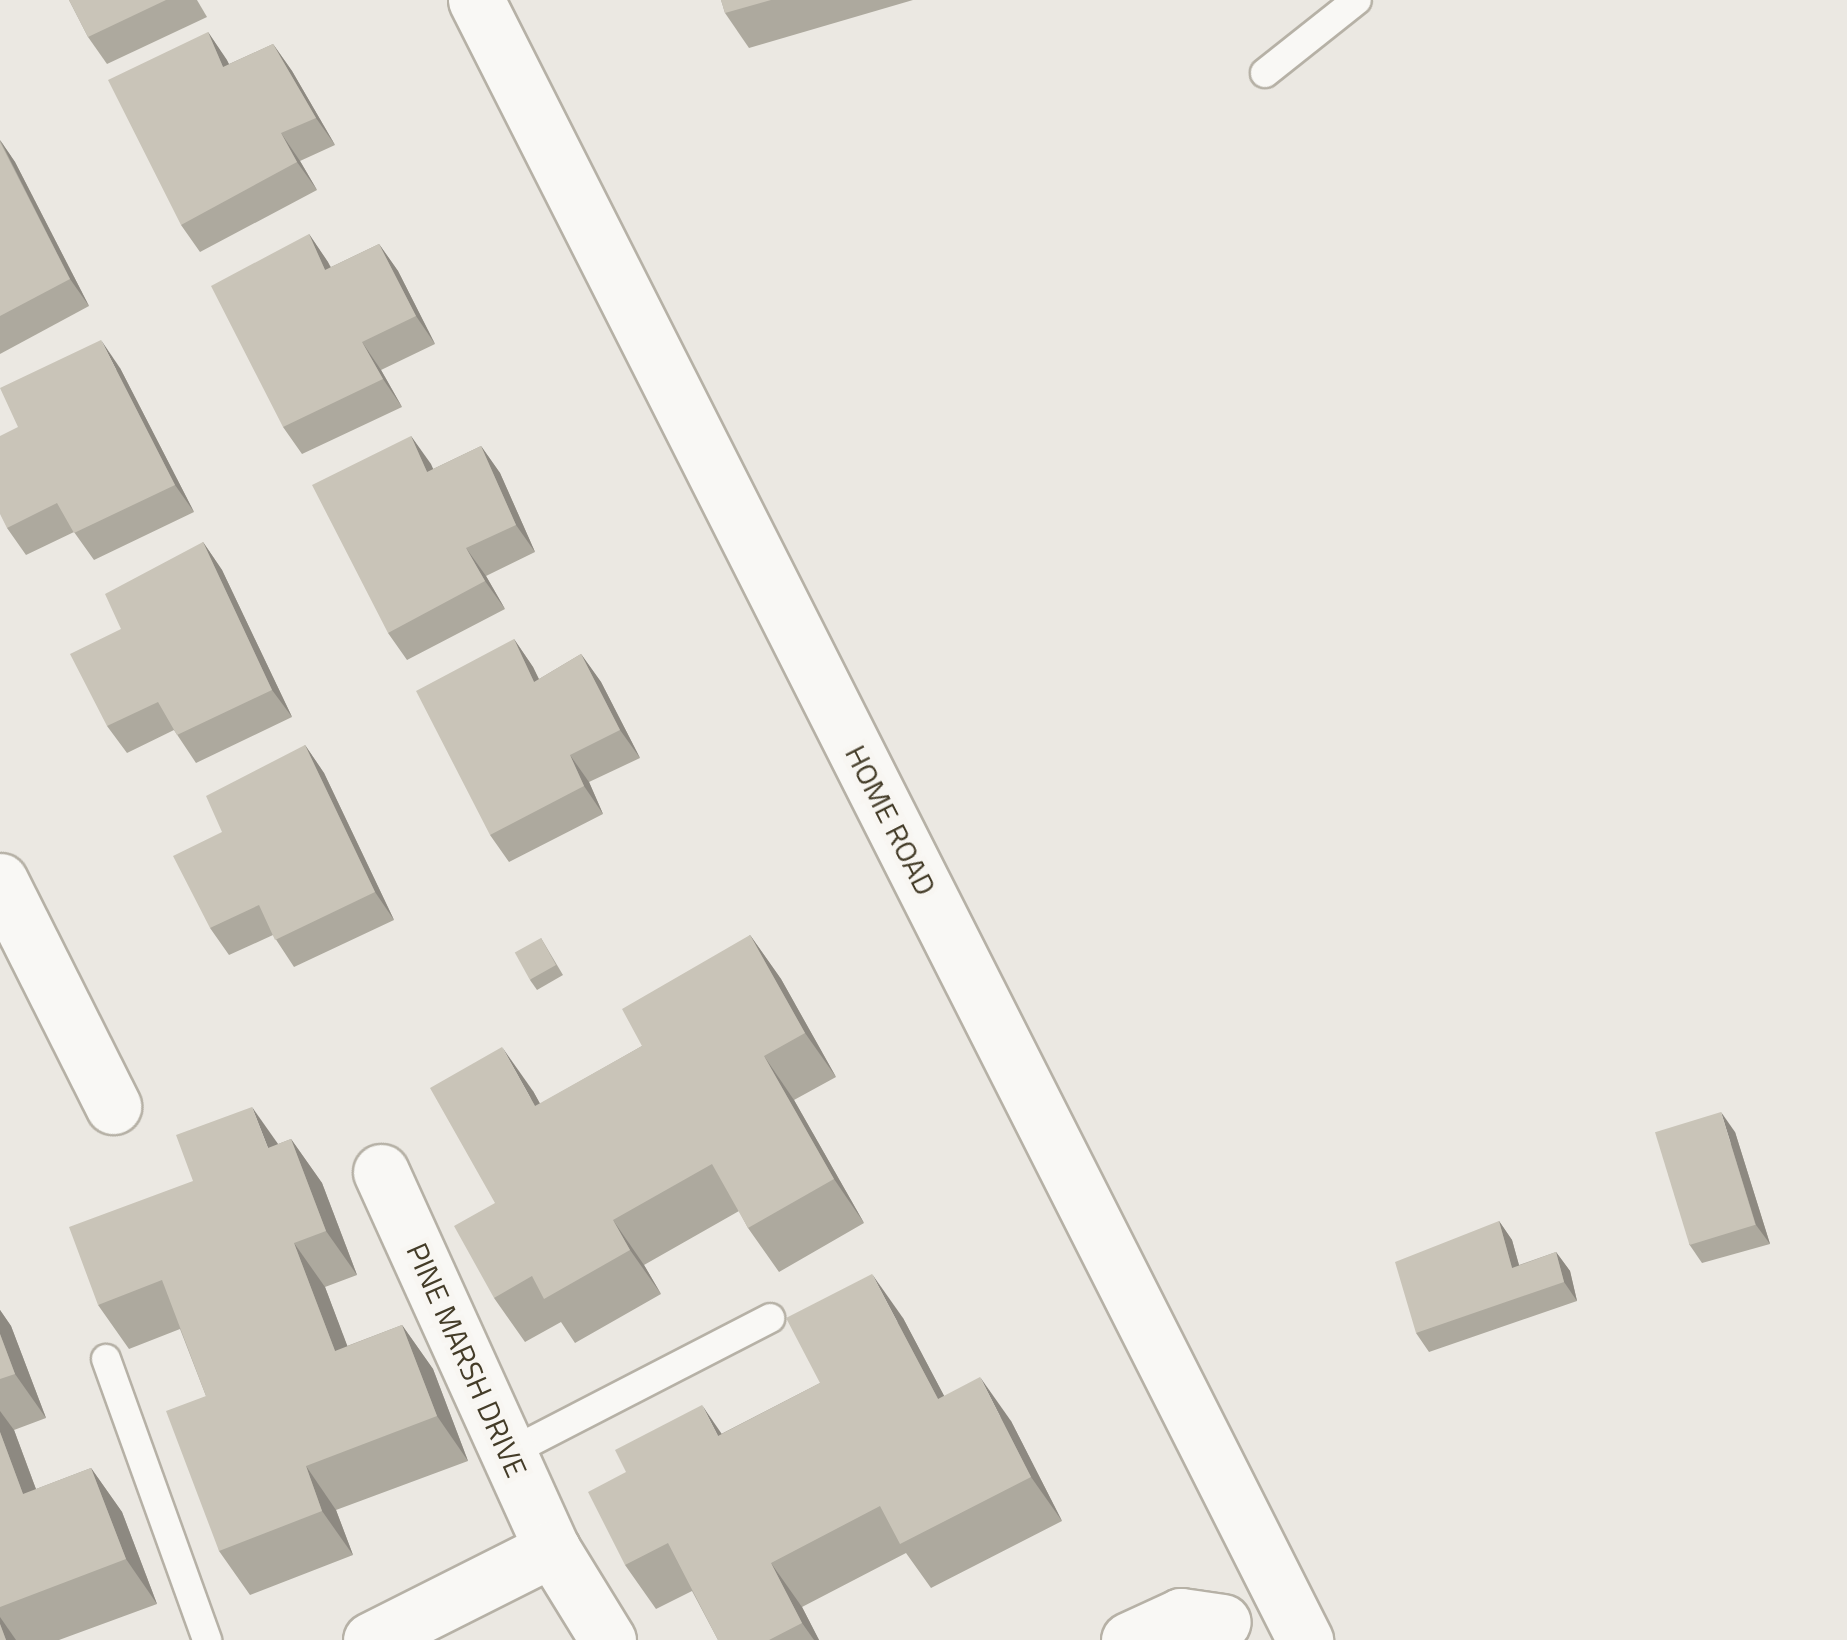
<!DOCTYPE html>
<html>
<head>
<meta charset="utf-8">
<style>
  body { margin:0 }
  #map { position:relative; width:1847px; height:1640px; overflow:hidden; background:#ebe8e2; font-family:"Titillium Web",sans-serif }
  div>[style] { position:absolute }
  .roads { filter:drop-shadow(2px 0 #b6b1a6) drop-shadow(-2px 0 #b6b1a6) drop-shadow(0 2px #b6b1a6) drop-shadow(0 -2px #b6b1a6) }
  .service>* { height:28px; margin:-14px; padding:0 14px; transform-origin:14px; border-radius:14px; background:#f9f8f5 }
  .minor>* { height:55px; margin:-27.5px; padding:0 27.5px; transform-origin:27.5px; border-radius:27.5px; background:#f9f8f5 }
  .tertiary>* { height:55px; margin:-27.5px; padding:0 27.5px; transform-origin:27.5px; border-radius:27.5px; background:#f9f8f5 }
  .wall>* { inset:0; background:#ada99e }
  .shaded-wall>* { inset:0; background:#8d8981 }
  .building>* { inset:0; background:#c9c4b8; transform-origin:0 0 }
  span { translate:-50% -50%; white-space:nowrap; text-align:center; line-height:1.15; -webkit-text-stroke:10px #f8f6f2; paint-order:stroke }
  .street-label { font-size:30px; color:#443c28 }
</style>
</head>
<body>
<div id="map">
  <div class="roads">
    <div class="service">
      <div style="left:1265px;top:73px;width:117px;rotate:-38.4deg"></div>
      <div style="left:106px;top:1359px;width:299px;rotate:70.2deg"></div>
      <div style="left:509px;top:1453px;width:294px;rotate:-27.3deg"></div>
    </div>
    <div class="minor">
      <div style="left:0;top:881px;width:252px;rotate:63.3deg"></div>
      <div style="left:381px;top:1172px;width:414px;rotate:65.6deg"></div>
      <div style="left:552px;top:1549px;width:107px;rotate:58.4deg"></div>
      <div style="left:371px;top:1640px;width:203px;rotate:-26.7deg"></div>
      <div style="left:1129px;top:1640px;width:57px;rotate:-24.8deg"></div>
      <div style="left:1181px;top:1616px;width:42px;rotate:8.1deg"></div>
    </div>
    <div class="tertiary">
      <div style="left:476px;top:0;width:1838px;rotate:63.18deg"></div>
    </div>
  </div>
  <div class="wall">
    <div style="clip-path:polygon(69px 0,197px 0,207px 17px,107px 64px,88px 37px)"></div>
    <div style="clip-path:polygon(721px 0,913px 0,749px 48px,725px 13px)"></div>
    <div style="clip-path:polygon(208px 32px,229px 64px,273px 44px,292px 71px,335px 145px,300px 161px,317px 190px,200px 252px,181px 225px)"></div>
    <div style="clip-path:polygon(0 140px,15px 162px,89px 306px,0 354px)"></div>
    <div style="clip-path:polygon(309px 234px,331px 267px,379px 244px,398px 271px,435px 344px,381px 370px,402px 407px,302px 454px,283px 427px)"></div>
    <div style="clip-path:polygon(120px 368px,194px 512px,94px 560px,74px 532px,26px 555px,7px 528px,18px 427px)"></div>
    <div style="clip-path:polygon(411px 436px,433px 469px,481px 446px,500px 473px,535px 552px,486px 576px,505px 609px,407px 660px,388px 633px)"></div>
    <div style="clip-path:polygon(203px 542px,222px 570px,292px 717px,196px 763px,174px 730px,127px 753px,107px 726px,121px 629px)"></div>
    <div style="clip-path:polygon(514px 639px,533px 667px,539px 679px,581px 654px,601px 682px,640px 758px,589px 782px,603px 814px,509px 862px,490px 835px)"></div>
    <div style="clip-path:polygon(305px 745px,324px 773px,394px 920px,294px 967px,273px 935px,229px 955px,210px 928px,222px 832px)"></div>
    <div style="clip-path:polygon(750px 935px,781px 979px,836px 1077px,794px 1100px,864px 1223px,779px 1272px,748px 1228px,739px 1211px,644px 1265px,661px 1294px,575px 1343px,561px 1322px,525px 1342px,494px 1298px,495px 1203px,533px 1091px,540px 1104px,642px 1046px)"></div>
    <div style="clip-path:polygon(541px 938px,563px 975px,537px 990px,530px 980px)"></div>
    <div style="clip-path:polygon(1735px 1132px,1770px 1244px,1702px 1263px,1689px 1244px)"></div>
    <div style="clip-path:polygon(291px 1139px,322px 1183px,357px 1275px,325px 1287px,347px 1346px,402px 1325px,433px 1369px,468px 1461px,336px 1510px,353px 1555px,250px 1595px,219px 1551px,206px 1396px,180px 1329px,129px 1349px,98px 1305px,278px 1144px)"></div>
    <div style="clip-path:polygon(1499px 1221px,1512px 1240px,1519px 1265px,1556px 1252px,1570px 1271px,1577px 1301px,1429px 1352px,1416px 1333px)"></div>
    <div style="clip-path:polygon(0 1310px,11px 1326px,46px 1418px,14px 1430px,36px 1489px,91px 1468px,122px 1512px,157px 1604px,59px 1640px,0 1640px)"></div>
    <div style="clip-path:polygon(903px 1318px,944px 1396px,1011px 1421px,1062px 1521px,931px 1588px,906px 1553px,802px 1607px,819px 1640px,718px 1640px,692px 1591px,656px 1609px,625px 1565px,626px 1472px,721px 1434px,820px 1383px)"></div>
  </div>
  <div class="shaded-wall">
    <div style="clip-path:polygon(208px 32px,227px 60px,243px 95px,223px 67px)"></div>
    <div style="clip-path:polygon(273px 44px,292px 71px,335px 145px,316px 118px)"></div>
    <div style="clip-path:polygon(281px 133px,300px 161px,317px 190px,297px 162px)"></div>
    <div style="clip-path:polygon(0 140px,15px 162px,89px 306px,70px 279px)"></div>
    <div style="clip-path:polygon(309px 234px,328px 262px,344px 297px,325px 270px)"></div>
    <div style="clip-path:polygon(379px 244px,398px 271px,435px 344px,416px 316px)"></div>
    <div style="clip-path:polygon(101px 340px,120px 368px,194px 512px,175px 485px)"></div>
    <div style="clip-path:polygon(362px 342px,381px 370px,402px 407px,383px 379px)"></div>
    <div style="clip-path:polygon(411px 436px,431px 464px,447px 500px,427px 472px)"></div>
    <div style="clip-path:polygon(481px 446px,500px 473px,535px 552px,516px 525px)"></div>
    <div style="clip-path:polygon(203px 542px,222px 570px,292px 717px,272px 690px)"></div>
    <div style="clip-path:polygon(466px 548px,486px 576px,505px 609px,485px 581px)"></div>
    <div style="clip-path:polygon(514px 639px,533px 667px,553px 709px,534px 682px)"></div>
    <div style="clip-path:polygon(581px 654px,601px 682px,640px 758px,620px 730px)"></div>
    <div style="clip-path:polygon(305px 745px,324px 773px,394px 920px,375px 892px)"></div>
    <div style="clip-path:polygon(570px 755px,589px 782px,603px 814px,584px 786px)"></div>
    <div style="clip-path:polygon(750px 935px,781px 979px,836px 1077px,805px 1033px)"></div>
    <div style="clip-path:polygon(502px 1047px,533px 1091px,566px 1150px,535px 1106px)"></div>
    <div style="clip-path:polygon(764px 1056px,794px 1100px,864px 1223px,834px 1179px)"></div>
    <div style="clip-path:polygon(252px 1107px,283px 1151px,268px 1148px)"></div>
    <div style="clip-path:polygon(1721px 1112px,1735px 1132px,1770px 1244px,1756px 1225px)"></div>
    <div style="clip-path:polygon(291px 1139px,322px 1183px,357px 1275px,326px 1231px)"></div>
    <div style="clip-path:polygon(613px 1220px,644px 1265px,661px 1294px,630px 1250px)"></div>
    <div style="clip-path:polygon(1499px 1221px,1512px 1240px,1525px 1287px,1512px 1268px)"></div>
    <div style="clip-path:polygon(294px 1243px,325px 1287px,366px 1395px,335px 1351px)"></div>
    <div style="clip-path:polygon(1556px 1252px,1570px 1271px,1577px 1301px,1564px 1282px)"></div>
    <div style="clip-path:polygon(872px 1274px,903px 1318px,969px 1443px,938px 1399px)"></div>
    <div style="clip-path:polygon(0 1310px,11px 1326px,46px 1418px,15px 1374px,0 1334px)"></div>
    <div style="clip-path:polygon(402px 1325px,433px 1369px,468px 1461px,437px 1416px)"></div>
    <div style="clip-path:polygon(980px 1377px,1011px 1421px,1062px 1521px,1031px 1477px)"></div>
    <div style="clip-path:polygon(702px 1405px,732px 1449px,718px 1436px)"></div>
    <div style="clip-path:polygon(0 1411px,14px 1430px,54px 1538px,23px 1494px,0 1432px)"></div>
    <div style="clip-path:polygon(306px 1466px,336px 1510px,353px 1555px,322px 1511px)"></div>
    <div style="clip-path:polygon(91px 1468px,122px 1512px,157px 1604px,126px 1559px)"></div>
    <div style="clip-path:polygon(771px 1563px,802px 1607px,819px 1640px,814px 1640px,802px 1623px)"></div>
    <div style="clip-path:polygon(0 1617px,16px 1640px,6px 1640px,0 1624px)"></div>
  </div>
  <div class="building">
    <div style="clip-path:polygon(69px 0,166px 0,88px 37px)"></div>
    <div style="clip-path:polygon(721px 0,771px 0,725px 13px)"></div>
    <div style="clip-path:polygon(208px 32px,223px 67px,273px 44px,316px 118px,281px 133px,297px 162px,181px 225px,108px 80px)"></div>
    <div style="clip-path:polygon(0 142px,70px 279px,0 316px)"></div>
    <div style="clip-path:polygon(309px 234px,325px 270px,379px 244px,416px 316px,362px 342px,383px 379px,283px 427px,211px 286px)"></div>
    <div style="clip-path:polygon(101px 340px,175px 485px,74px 533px,57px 503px,7px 528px,0 514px,0 436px,18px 427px,0 388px)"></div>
    <div style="clip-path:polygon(411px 436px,427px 472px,481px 446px,516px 525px,466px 548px,485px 581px,388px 633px,312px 485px)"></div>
    <div style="clip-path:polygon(203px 542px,272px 690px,177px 735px,158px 702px,107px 726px,70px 654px,121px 629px,105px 594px)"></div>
    <div style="clip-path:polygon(514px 639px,534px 682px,581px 654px,620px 730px,570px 755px,584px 786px,490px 835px,416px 691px)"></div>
    <div style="clip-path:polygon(305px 745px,375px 892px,275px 940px,259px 905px,210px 928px,173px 856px,222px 832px,206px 796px)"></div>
    <div style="clip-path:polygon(750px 935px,805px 1033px,764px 1056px,834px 1179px,748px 1228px,712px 1164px,613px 1220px,630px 1250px,544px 1299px,532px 1276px,494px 1298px,454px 1226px,495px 1203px,430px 1088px,502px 1047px,535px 1106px,642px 1046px,622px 1009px)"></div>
    <div style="left:541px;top:938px;width:31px;height:30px;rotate:61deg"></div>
    <div style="clip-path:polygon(252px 1107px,268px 1148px,291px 1139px,326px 1231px,294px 1243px,335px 1351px,402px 1325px,437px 1416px,306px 1466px,322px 1511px,219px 1551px,166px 1411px,206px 1396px,162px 1280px,98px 1305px,69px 1227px,193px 1181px,176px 1135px)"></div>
    <div style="left:1721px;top:1112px;width:118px;height:69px;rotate:73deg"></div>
    <div style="clip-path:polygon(1499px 1221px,1512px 1268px,1556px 1252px,1564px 1282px,1416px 1333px,1395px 1262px)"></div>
    <div style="clip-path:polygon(872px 1274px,938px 1399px,980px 1377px,1031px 1477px,900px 1544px,880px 1506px,771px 1563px,802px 1623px,769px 1640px,718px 1640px,668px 1543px,625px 1565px,588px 1492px,626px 1472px,615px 1450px,702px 1405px,718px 1436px,820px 1383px,786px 1318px)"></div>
    <div style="clip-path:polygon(0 1334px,15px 1374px,0 1379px)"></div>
    <div style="clip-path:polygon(0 1432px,23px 1494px,91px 1468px,126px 1559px,0 1607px)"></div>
    <div style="clip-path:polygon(0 1624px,6px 1640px,0 1640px)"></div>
  </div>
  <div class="street-label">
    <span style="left:891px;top:820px;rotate:63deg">HOME ROAD</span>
    <span style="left:467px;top:1360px;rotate:66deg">PINE MARSH DRIVE</span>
  </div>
</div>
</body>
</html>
